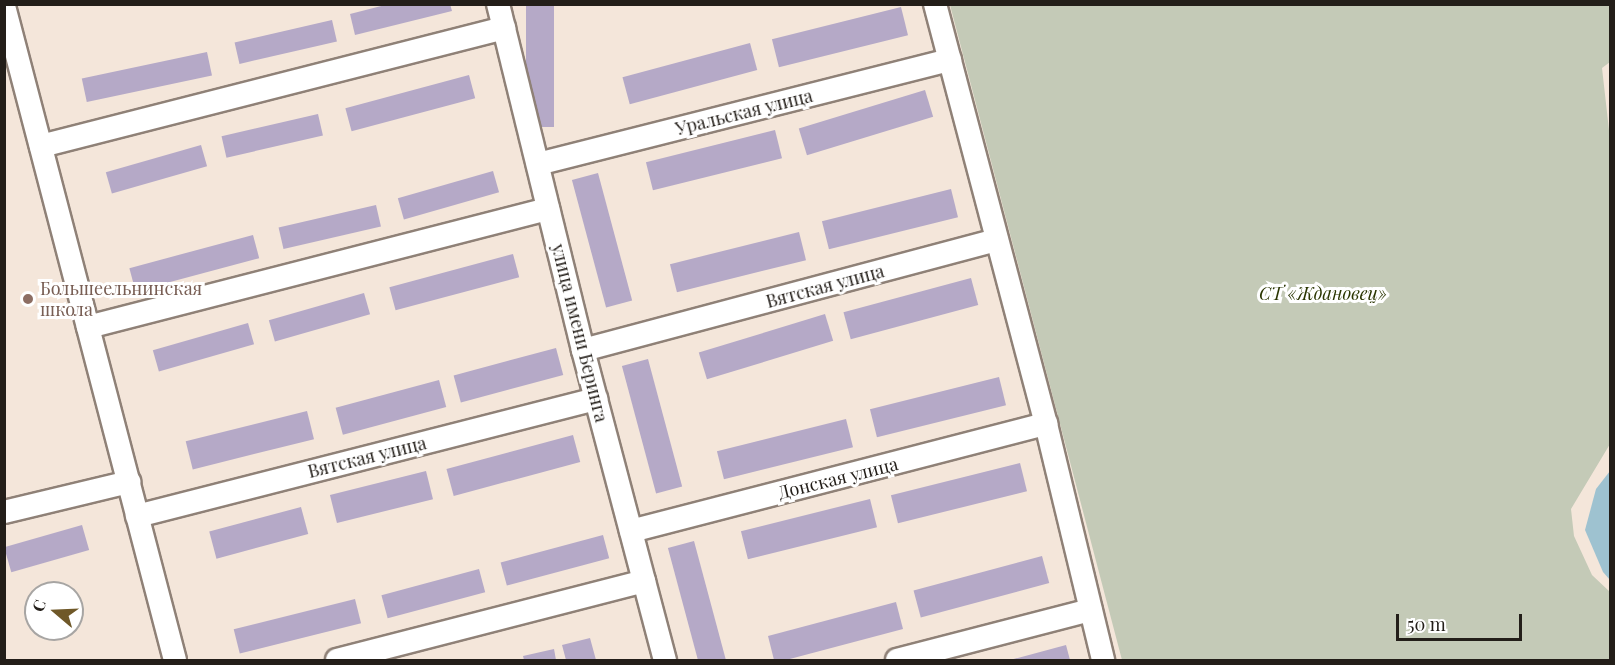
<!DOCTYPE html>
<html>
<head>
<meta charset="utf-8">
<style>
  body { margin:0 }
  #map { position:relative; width:1615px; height:665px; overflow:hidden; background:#f4e6da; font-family:"Playfair Display",serif }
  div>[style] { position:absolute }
  .green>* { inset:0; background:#c4cab7 }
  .water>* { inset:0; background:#9ec2d0 }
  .building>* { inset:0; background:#b5a9c7; transform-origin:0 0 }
  .roads { filter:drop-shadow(2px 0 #8f8177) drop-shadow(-2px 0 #8f8177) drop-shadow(0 2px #8f8177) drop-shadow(0 -2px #8f8177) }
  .minor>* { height:22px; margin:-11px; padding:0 11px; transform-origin:11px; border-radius:11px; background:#fff }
  .dots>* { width:16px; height:16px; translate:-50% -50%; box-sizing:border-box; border:3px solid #fff; border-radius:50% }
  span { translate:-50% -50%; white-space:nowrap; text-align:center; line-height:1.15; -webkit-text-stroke:6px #fff; paint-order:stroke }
  .street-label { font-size:18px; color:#231e19 }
  .education-label { font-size:18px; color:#785e54 }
  .left { translate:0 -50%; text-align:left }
  .park-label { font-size:18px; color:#2a3501; font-style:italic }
  .frame { position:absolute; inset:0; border:6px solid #231e19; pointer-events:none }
  .north { position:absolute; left:24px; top:581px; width:60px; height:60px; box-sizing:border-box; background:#fff; border:2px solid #a7a5a3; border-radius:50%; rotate:289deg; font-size:16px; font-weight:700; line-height:24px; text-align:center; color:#231e19 }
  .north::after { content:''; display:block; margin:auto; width:21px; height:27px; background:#6f5828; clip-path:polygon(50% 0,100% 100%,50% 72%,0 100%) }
  .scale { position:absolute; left:1396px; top:614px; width:126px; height:27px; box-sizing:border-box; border:3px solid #231e19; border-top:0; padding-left:8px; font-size:18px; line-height:21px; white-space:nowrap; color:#231e19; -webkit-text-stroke:4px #fff; paint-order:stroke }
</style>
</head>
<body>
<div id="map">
  <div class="green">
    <div style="clip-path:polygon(950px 5px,1610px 5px,1610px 62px,1602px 68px,1610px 139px,1610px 444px,1571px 509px,1574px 536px,1592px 575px,1610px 592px,1610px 660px,1122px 660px)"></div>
  </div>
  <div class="water">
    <div style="clip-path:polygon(1610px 471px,1610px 580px,1603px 572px,1585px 530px,1596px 489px)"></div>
  </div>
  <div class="building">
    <div style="clip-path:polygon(389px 4px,450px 4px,452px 11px,355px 35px,350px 14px)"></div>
    <div style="left:526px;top:4px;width:28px;height:123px"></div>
    <div style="left:901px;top:7px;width:29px;height:133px;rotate:76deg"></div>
    <div style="left:332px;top:20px;width:22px;height:100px;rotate:77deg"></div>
    <div style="left:750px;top:43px;width:28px;height:132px;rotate:75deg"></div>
    <div style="left:207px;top:52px;width:24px;height:128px;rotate:78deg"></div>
    <div style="left:469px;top:75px;width:24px;height:128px;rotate:75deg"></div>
    <div style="left:925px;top:90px;width:28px;height:132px;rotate:73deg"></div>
    <div style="left:318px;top:114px;width:22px;height:99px;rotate:77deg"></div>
    <div style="left:775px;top:130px;width:29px;height:133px;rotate:76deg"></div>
    <div style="left:201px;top:145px;width:22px;height:99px;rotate:74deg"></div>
    <div style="left:493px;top:171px;width:22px;height:99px;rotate:74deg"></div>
    <div style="left:598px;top:173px;width:132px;height:27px;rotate:75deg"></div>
    <div style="left:951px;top:189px;width:29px;height:133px;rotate:76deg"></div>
    <div style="left:376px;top:205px;width:22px;height:100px;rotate:77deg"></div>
    <div style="left:799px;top:232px;width:29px;height:133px;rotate:76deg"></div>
    <div style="left:253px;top:235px;width:24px;height:128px;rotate:75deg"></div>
    <div style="left:513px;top:254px;width:24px;height:128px;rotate:75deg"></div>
    <div style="left:971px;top:278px;width:28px;height:132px;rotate:75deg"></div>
    <div style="left:364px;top:293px;width:22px;height:99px;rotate:74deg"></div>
    <div style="left:825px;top:314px;width:28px;height:132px;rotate:73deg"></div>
    <div style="left:248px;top:323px;width:22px;height:99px;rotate:74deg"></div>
    <div style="left:556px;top:348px;width:28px;height:106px;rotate:75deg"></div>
    <div style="left:648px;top:359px;width:132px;height:27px;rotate:75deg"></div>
    <div style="left:999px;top:377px;width:29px;height:133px;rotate:76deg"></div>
    <div style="left:439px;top:380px;width:28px;height:107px;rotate:75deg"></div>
    <div style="left:307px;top:411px;width:29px;height:125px;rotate:76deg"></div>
    <div style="left:846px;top:419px;width:29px;height:133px;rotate:76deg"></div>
    <div style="left:573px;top:435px;width:28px;height:131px;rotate:75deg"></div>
    <div style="left:1020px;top:463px;width:29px;height:133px;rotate:76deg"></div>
    <div style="left:426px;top:471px;width:29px;height:99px;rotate:76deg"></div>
    <div style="left:870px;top:499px;width:29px;height:133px;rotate:76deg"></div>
    <div style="left:301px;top:507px;width:28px;height:95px;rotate:75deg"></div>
    <div style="left:82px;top:525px;width:26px;height:81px;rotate:74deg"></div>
    <div style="left:603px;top:535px;width:24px;height:106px;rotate:75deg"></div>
    <div style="left:694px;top:541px;width:123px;height:27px;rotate:75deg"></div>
    <div style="left:1042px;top:556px;width:28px;height:133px;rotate:75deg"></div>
    <div style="left:479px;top:569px;width:24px;height:101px;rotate:75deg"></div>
    <div style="left:355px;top:599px;width:25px;height:125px;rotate:76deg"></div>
    <div style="clip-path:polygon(896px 602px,903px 629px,786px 660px,774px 660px,768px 636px)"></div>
    <div style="clip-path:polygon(590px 638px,596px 660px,566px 660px,562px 645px)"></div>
    <div style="clip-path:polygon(1066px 645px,1070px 660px,1010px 660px)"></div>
    <div style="clip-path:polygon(554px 649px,556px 660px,524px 660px,523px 656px)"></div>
  </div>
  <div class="roads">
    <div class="minor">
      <div style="left:498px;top:4px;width:356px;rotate:76.2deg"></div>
      <div style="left:583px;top:350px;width:321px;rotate:75.2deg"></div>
      <div style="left:935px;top:4px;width:434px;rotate:75.2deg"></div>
      <div style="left:1046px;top:424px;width:243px;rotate:76.4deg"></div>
      <div style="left:4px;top:6px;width:676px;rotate:75.35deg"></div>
      <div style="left:41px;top:146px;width:478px;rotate:-14.3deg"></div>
      <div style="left:538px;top:164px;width:425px;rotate:-14.2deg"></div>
      <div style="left:88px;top:327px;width:475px;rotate:-14.4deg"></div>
      <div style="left:583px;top:350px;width:428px;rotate:-14.9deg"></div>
      <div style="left:4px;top:512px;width:129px;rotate:-13.5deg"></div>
      <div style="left:137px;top:516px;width:474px;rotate:-14.3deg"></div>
      <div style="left:631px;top:531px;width:429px;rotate:-14.5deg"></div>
      <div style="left:337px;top:660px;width:317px;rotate:-14.4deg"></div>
      <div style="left:897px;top:660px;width:200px;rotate:-14.5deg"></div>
    </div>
  </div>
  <div class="dots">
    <div style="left:28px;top:299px;background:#8d6e63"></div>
  </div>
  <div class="street-label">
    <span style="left:744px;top:112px;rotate:-14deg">Уральская улица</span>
    <span style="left:825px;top:286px;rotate:-15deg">Вятская улица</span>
    <span style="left:580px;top:333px;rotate:76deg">улица имени Беринга</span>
    <span style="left:367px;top:457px;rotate:-14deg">Вятская улица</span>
    <span style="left:838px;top:478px;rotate:-14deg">Донская улица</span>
  </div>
  <div class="education-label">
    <span class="left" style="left:40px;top:299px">Большеельнинская<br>школа</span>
  </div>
  <div class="park-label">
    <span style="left:1323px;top:293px">СТ «Ждановец»</span>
  </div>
  <div class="frame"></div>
  <div class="north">С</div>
  <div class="scale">50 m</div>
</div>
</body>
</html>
